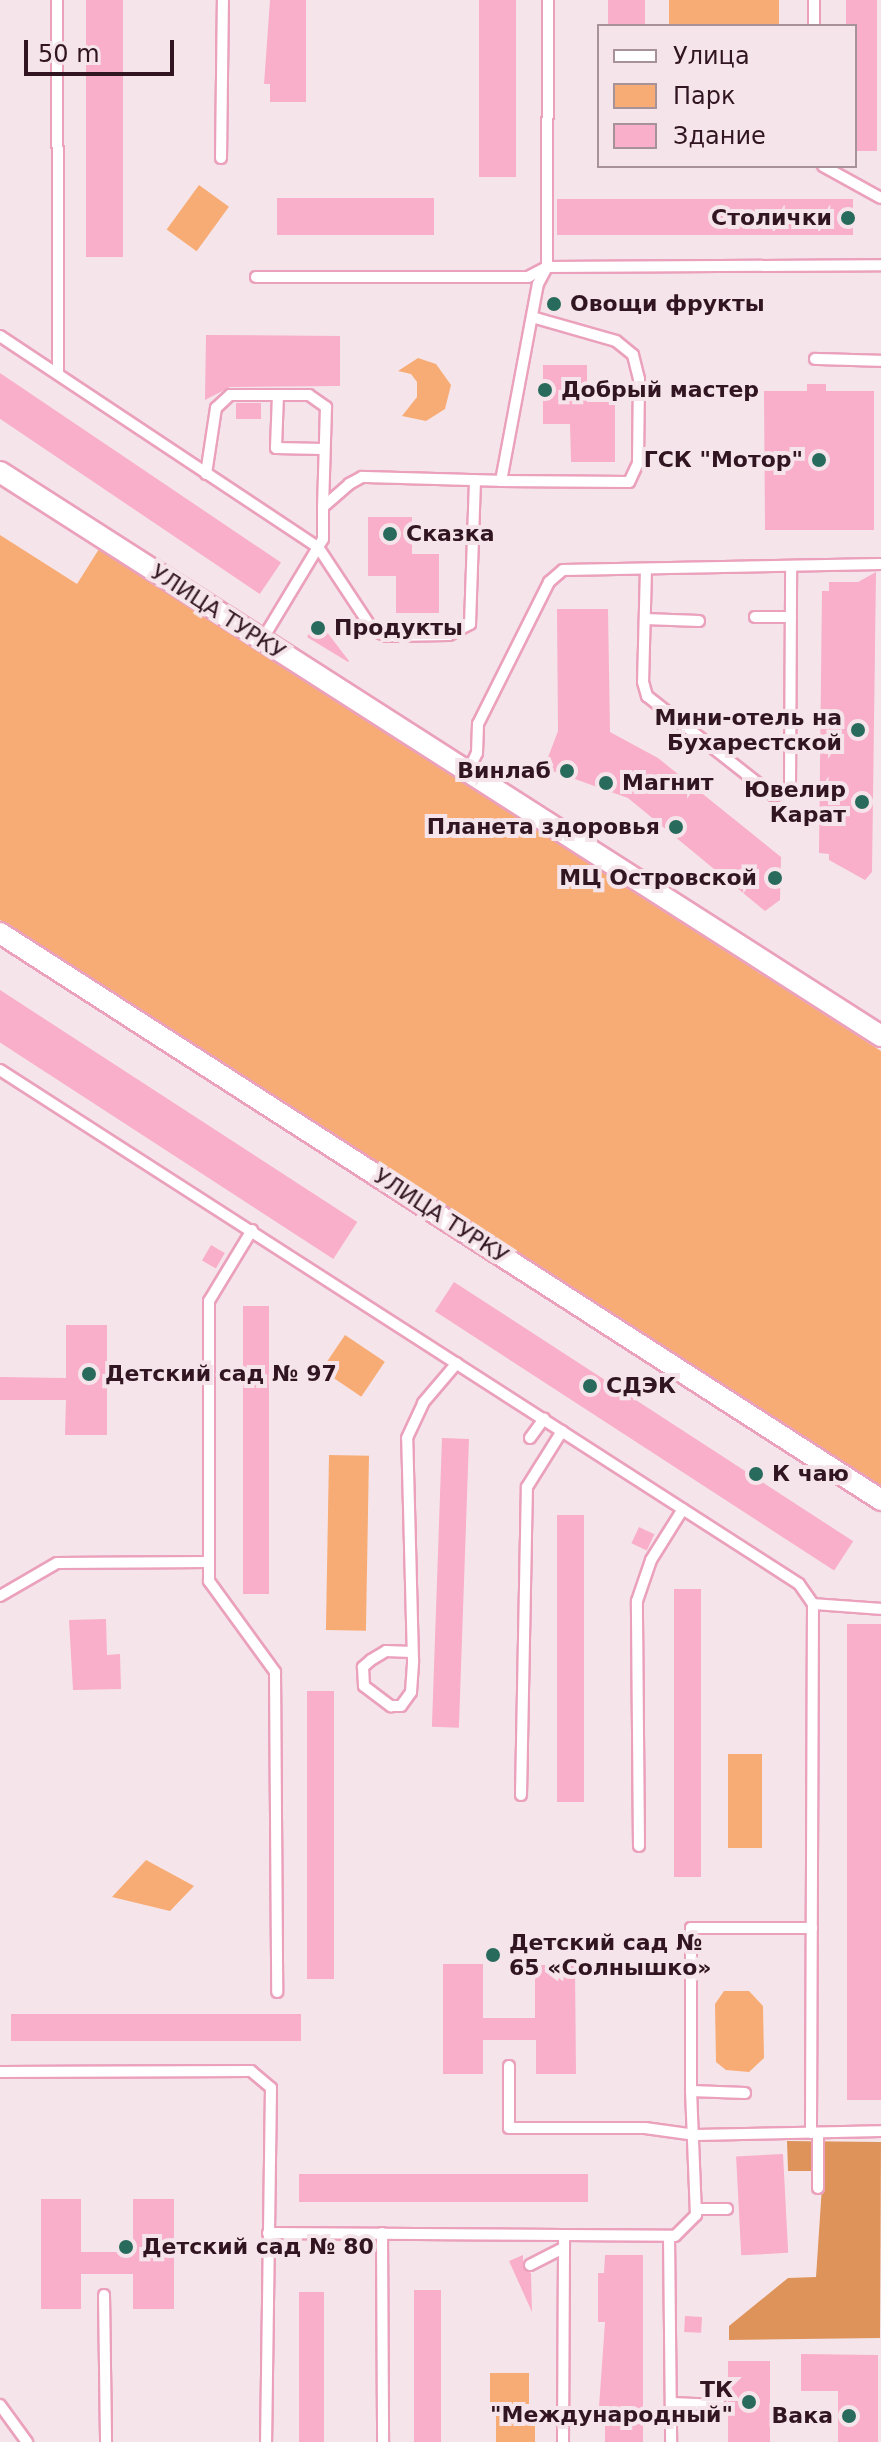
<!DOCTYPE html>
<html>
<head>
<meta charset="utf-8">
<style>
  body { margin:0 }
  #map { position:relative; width:881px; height:2442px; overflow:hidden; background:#f5e5ea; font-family:"DejaVu Sans",sans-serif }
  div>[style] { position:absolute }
  .green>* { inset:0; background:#f8ac75; transform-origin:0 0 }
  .forest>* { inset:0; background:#de935b }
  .building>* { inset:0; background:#f9aec9; transform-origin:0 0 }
  .roads { filter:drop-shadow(2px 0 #eba1bc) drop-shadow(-2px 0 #eba1bc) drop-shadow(0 2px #eba1bc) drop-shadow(0 -2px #eba1bc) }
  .lane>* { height:10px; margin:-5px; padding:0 5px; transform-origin:5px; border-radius:5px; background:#fff }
  .street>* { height:20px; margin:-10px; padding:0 10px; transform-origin:10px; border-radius:10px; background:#fff }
  .dots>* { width:22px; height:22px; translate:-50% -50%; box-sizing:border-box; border:4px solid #f5e5ea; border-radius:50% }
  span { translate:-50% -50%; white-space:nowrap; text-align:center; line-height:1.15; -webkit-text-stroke:8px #f5e5ea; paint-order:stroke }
  .poi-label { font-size:22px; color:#311520; font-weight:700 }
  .right { translate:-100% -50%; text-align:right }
  .left { translate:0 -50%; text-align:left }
  .street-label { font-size:22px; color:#311520 }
  .legend { position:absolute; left:597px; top:24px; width:260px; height:144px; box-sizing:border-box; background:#f5e5ea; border:2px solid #a79299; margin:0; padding:10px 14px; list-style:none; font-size:24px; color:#311520 }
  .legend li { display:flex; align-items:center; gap:16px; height:40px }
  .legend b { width:40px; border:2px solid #a79299 }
  .scale { position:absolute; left:24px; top:40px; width:150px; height:36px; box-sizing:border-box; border:4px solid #311520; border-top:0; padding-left:10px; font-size:24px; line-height:28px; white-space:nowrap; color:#311520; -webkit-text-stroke:6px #f5e5ea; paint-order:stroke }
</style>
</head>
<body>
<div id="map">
  <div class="green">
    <div style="left:669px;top:0;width:110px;height:26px"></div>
    <div style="left:199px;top:185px;width:37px;height:55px;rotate:36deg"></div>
    <div style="clip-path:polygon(418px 358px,436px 364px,451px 385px,445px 409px,426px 421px,402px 416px,417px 397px,417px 382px,411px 374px,398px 371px)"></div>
    <div style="clip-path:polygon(0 535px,77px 584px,99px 549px,881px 1051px,881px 1487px,0 920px)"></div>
    <div style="left:345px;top:1335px;width:48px;height:42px;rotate:34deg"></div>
    <div style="left:329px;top:1455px;width:40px;height:175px;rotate:1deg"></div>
    <div style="left:728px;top:1754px;width:34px;height:94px"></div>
    <div style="clip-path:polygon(146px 1860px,194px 1886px,170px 1911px,112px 1897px)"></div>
    <div style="clip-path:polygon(724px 1991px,749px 1991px,763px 2006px,764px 2058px,749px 2072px,726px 2070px,716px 2062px,715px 2004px)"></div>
    <div style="left:490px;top:2373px;width:39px;height:31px"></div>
    <div style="left:496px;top:2416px;width:39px;height:26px"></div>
  </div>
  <div class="forest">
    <div style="clip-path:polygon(787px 2141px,881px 2142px,880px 2338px,729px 2340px,729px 2326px,788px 2278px,816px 2277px,823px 2171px,788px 2171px)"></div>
  </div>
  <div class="building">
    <div style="left:86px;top:0;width:37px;height:257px"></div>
    <div style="clip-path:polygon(270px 0,306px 0,306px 102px,270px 102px,270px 84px,264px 84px)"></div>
    <div style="left:479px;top:0;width:37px;height:177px"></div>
    <div style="left:608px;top:0;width:37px;height:26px"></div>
    <div style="clip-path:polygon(846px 0,877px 0,877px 151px,855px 151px,855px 26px,846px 26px)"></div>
    <div style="left:277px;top:198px;width:157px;height:37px"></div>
    <div style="left:557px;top:199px;width:296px;height:36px"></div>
    <div style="clip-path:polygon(206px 335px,340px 336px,340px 386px,230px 387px,205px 400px)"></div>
    <div style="clip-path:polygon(543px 365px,587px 365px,587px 402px,615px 402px,615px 462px,571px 462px,570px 424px,543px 424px)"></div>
    <div style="left:0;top:373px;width:339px;height:38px;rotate:34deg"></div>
    <div style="clip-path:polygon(807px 384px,826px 384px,826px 391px,874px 391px,874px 530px,765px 530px,764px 391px,807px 391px)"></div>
    <div style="left:236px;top:403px;width:25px;height:16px"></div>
    <div style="clip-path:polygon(368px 517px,412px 517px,412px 554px,439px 554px,439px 613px,396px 613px,396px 576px,368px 576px)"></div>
    <div style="clip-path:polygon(876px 572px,872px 872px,865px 880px,829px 860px,829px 854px,819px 853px,822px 591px,829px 591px,829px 582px,858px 582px)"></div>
    <div style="clip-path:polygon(557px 609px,608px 609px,610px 732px,658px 758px,781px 857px,780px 900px,765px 911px,628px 798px,544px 768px,558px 731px)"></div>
    <div style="clip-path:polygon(317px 619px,349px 661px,348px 662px,307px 637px)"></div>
    <div style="left:0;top:990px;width:426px;height:44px;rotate:33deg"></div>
    <div style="left:211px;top:1245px;width:16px;height:18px;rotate:30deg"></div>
    <div style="left:454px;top:1282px;width:476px;height:35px;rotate:33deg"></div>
    <div style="left:243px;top:1306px;width:26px;height:288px"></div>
    <div style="clip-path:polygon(66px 1325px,107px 1325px,107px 1435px,65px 1435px,66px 1400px,0 1400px,0 1377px,66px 1378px)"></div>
    <div style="left:442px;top:1438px;width:27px;height:289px;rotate:2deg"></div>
    <div style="left:557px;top:1515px;width:27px;height:287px"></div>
    <div style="left:639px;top:1527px;width:17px;height:18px;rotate:25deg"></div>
    <div style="left:674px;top:1589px;width:27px;height:288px"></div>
    <div style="clip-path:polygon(106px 1619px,107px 1655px,120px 1654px,121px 1689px,73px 1690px,69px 1620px)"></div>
    <div style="left:847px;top:1624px;width:34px;height:476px"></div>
    <div style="left:307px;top:1691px;width:27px;height:288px"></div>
    <div style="clip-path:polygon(443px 1964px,483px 1964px,483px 2018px,535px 2018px,535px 1965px,575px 1965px,576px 2074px,536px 2074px,536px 2040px,483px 2040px,483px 2074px,443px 2074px)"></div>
    <div style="left:301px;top:2014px;width:27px;height:290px;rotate:90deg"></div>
    <div style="left:783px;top:2154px;width:99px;height:47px;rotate:87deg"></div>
    <div style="left:299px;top:2174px;width:289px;height:28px"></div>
    <div style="clip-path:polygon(41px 2199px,81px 2199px,81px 2252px,133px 2252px,133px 2199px,174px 2199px,174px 2309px,133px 2309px,133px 2274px,81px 2274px,81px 2309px,41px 2309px)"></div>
    <div style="clip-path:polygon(523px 2255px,523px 2268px,531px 2273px,532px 2312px,509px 2261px)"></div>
    <div style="clip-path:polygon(605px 2255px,643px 2255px,643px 2442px,605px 2442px,605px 2421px,598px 2421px,605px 2322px,598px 2322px,598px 2273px,604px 2273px)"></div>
    <div style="left:414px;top:2290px;width:27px;height:152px"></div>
    <div style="left:299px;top:2292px;width:25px;height:150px"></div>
    <div style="left:685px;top:2316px;width:17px;height:16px;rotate:3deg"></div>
    <div style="clip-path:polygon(801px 2354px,878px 2355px,878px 2442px,838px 2442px,838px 2391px,801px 2391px)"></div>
    <div style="left:770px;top:2361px;width:81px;height:42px;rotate:90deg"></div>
  </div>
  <div class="roads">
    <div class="lane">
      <div style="left:57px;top:0;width:374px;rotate:89.8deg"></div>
      <div style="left:814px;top:26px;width:26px;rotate:-90deg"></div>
      <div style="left:221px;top:158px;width:158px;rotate:-89.3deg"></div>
      <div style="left:823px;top:166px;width:66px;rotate:28.9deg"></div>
      <div style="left:256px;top:277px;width:272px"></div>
      <div style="left:528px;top:277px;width:21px;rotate:-28deg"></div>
      <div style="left:547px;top:267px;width:334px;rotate:-0.3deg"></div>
      <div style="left:532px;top:317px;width:87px;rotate:15.9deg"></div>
      <div style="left:616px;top:341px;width:22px;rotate:39deg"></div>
      <div style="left:633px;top:355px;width:25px;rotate:76deg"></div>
      <div style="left:639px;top:379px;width:84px;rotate:90.7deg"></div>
      <div style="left:638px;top:463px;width:21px;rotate:115deg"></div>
      <div style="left:629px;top:482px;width:128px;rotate:-179.6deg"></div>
      <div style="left:501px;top:481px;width:200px;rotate:-79.4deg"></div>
      <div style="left:538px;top:284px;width:19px;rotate:-62deg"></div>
      <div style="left:547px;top:267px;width:267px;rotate:-89.8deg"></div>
      <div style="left:0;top:336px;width:382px;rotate:33.6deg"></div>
      <div style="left:318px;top:547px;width:100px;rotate:56.5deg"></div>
      <div style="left:373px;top:630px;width:15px;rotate:23deg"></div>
      <div style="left:387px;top:636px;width:62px;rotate:-0.9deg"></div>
      <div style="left:449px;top:635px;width:24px;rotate:-28deg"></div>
      <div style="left:470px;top:624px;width:144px;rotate:-88deg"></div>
      <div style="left:815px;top:359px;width:66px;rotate:1.7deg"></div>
      <div style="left:278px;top:395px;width:53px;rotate:92.2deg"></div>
      <div style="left:276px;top:448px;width:47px;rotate:1.2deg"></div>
      <div style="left:206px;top:474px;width:67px;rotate:-81.4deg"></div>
      <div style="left:216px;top:408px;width:19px;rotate:-43deg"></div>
      <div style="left:230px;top:395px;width:79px"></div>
      <div style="left:309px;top:395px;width:21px;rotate:35deg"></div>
      <div style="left:326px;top:407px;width:100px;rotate:91.7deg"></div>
      <div style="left:646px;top:569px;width:113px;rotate:91.5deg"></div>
      <div style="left:643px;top:682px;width:15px;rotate:74deg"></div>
      <div style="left:647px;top:696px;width:162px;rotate:38.2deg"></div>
      <div style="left:774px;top:796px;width:18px;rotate:-29deg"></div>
      <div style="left:790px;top:787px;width:219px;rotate:-89.7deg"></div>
      <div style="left:755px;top:617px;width:36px"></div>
      <div style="left:645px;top:619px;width:54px;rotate:2.1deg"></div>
      <div style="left:262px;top:640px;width:118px;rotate:-58.9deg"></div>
      <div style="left:323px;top:539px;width:32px;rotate:-90deg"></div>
      <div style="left:323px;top:507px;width:35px;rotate:-41deg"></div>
      <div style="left:349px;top:484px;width:15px;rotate:-28deg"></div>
      <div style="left:362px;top:477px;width:139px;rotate:1.6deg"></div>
      <div style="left:468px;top:772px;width:21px;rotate:-65deg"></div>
      <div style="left:477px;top:753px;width:29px;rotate:-88deg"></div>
      <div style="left:478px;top:724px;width:159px;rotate:-63.4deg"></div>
      <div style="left:549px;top:582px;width:18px;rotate:-41deg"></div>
      <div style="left:563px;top:570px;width:318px;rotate:-1.1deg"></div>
      <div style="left:0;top:1070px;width:950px;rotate:32.75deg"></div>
      <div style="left:799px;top:1584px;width:24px;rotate:55deg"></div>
      <div style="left:813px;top:1604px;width:529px;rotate:90.22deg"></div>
      <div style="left:252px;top:1230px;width:83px;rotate:121.2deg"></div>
      <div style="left:209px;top:1301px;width:280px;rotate:90deg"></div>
      <div style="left:209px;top:1581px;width:112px;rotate:54deg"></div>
      <div style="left:275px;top:1672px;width:320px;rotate:89.6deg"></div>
      <div style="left:530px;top:1438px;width:24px;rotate:-54deg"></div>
      <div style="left:0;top:1596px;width:66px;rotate:-30.1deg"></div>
      <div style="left:57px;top:1563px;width:152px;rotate:-0.4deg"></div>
      <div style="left:813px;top:1604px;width:68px;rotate:4.2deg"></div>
      <div style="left:412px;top:1652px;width:26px;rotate:-178deg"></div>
      <div style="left:386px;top:1651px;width:17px;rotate:149deg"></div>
      <div style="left:371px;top:1660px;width:11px;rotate:139deg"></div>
      <div style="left:363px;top:1667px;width:19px;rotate:87deg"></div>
      <div style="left:364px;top:1686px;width:34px;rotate:37deg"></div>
      <div style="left:391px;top:1706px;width:10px"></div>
      <div style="left:401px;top:1706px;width:17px;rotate:-54deg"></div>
      <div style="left:411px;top:1692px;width:32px;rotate:-86deg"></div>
      <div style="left:413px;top:1660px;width:222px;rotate:-91.5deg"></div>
      <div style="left:407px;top:1438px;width:38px;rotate:-65deg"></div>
      <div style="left:423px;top:1403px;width:52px;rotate:-49.6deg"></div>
      <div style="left:521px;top:1795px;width:308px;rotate:-88.9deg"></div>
      <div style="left:527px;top:1487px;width:66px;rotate:-58deg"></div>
      <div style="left:639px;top:1846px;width:245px;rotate:-90.5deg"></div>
      <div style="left:637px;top:1601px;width:43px;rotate:-71.1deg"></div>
      <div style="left:651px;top:1560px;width:60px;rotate:-57.9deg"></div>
      <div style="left:509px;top:2066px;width:62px;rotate:90deg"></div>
      <div style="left:509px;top:2128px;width:136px"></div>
      <div style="left:645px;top:2128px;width:51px;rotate:7.8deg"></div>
      <div style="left:696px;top:2135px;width:185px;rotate:-1.2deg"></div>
      <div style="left:0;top:2072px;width:251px;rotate:-0.2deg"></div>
      <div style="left:251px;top:2071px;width:26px;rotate:40deg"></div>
      <div style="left:271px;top:2088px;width:354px;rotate:90.8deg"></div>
      <div style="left:745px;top:2093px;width:54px;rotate:-177.9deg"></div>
      <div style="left:691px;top:2091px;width:163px;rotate:-90deg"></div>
      <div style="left:691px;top:1928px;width:121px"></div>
      <div style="left:818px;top:2188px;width:55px;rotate:-90deg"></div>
      <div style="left:696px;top:2209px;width:31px"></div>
      <div style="left:268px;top:2233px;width:407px;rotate:0.4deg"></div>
      <div style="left:675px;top:2236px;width:30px;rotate:-45deg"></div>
      <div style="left:696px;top:2215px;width:124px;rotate:-92.3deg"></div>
      <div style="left:382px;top:2233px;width:209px;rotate:89.7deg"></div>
      <div style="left:669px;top:2236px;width:206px;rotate:89.4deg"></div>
      <div style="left:530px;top:2265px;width:38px;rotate:-27deg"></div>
      <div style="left:104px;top:2295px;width:147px;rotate:89.2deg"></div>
      <div style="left:671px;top:2403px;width:49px;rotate:2.3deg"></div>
      <div style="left:0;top:2405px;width:46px;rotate:53.9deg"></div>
      <div style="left:563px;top:2442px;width:205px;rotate:-89.7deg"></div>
    </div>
    <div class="street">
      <div style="left:0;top:472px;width:1046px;rotate:32.63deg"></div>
      <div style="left:0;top:933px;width:1048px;rotate:32.76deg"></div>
    </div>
  </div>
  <div class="dots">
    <div style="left:848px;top:218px;background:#286b5d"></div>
    <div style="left:554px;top:304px;background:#286b5d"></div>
    <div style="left:545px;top:390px;background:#286b5d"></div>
    <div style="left:819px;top:460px;background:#286b5d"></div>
    <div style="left:390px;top:534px;background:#286b5d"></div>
    <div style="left:318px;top:628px;background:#286b5d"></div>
    <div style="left:858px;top:730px;background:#286b5d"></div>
    <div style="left:567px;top:771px;background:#286b5d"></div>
    <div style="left:606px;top:783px;background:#286b5d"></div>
    <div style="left:862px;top:802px;background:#286b5d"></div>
    <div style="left:676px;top:827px;background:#286b5d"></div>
    <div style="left:775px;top:878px;background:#286b5d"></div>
    <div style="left:89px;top:1374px;background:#286b5d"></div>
    <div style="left:590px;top:1386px;background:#286b5d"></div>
    <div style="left:756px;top:1474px;background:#286b5d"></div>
    <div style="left:493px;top:1955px;background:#286b5d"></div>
    <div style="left:126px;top:2247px;background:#286b5d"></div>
    <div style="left:749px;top:2402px;background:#286b5d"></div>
    <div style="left:849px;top:2416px;background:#286b5d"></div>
  </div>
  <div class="poi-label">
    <span class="right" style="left:832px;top:218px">Столички</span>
    <span class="left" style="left:570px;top:304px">Овощи фрукты</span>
    <span class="left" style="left:561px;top:390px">Добрый мастер</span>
    <span class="right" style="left:803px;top:460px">ГСК "Мотор"</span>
    <span class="left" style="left:406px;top:534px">Сказка</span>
    <span class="left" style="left:334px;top:628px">Продукты</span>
    <span class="right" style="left:842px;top:730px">Мини-отель на<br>Бухарестской</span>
    <span class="right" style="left:551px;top:771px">Винлаб</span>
    <span class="left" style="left:622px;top:783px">Магнит</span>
    <span class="right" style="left:846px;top:802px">Ювелир<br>Карат</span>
    <span class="right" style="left:660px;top:827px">Планета здоровья</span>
    <span class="right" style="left:757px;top:878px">МЦ Островской</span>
    <span class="left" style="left:105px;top:1374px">Детский сад № 97</span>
    <span class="left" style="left:606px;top:1386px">СДЭК</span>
    <span class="left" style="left:772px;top:1474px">К чаю</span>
    <span class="left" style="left:509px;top:1955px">Детский сад №<br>65 «Солнышко»</span>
    <span class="left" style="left:142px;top:2247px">Детский сад № 80</span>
    <span class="right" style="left:733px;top:2402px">ТК<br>"Международный"</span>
    <span class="right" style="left:833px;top:2416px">Вака</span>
  </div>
  <div class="street-label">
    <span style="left:218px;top:612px;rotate:33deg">УЛИЦА ТУРКУ</span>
    <span style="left:441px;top:1216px;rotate:33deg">УЛИЦА ТУРКУ</span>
  </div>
  <ul class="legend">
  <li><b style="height:10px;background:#fff"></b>Улица</li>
  <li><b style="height:22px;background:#f8ac75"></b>Парк</li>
  <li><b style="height:22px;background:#f9aec9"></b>Здание</li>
  </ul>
  <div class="scale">50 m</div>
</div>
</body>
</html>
